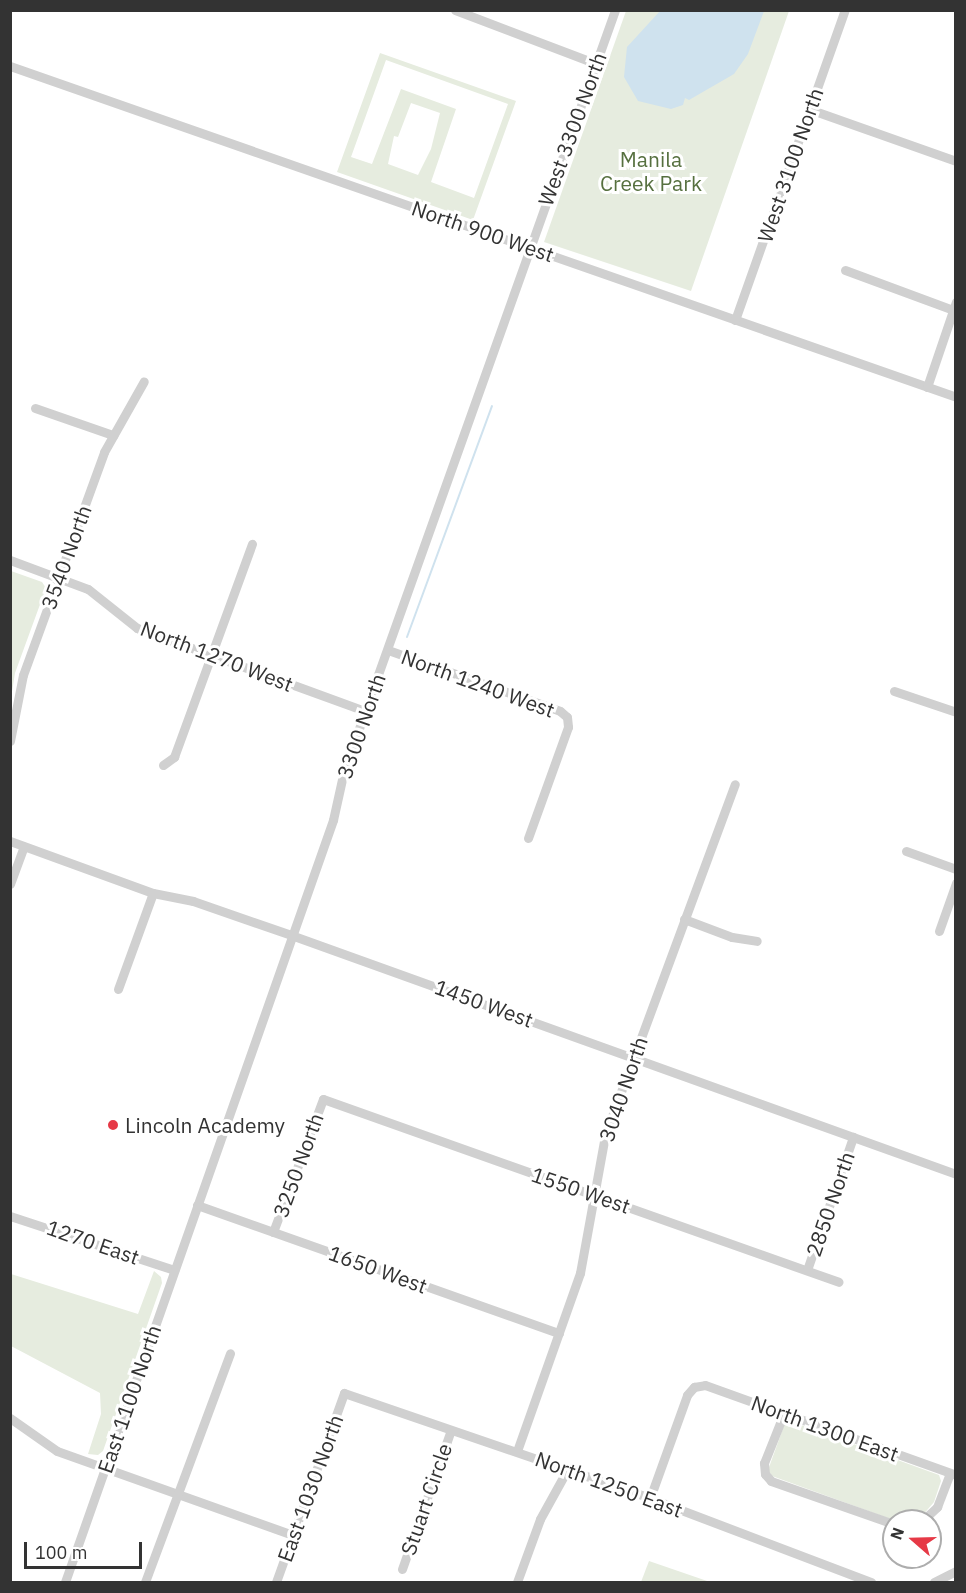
<!DOCTYPE html>
<html>
<head>
<meta charset="utf-8">
<style>
  body { margin:0 }
  #map { position:relative; width:966px; height:1593px; overflow:hidden; background:#fff; font-family:"IBM Plex Sans",sans-serif }
  div>[style] { position:absolute }
  .green>* { inset:0; background:#e6ecdf }
  .water>* { inset:0; background:#cfe2ee }
  .stream>* { height:2px; margin:-1px; padding:0 1px; transform-origin:1px; border-radius:1px; background:#cfe2ee }
  .minor>* { height:9px; margin:-4.5px; padding:0 4.5px; transform-origin:4.5px; border-radius:4.5px; background:#d0d0d0 }
  .dots>* { width:16px; height:16px; translate:-50% -50%; box-sizing:border-box; border:3px solid #fff; border-radius:50% }
  span { translate:-50% -50%; white-space:nowrap; text-align:center; line-height:1.15; -webkit-text-stroke:6px #fff; paint-order:stroke }
  .street-label { font-size:21px; color:#333 }
  .park-label { font-size:21px; color:#56703f }
  .poi-label { font-size:21px; color:#333 }
  .left { translate:0 -50%; text-align:left }
  .frame { position:absolute; inset:0; border:12px solid #333; pointer-events:none }
  .north { position:absolute; left:882px; top:1509px; width:60px; height:60px; box-sizing:border-box; background:#fff; border:2px solid #adadad; border-radius:50%; rotate:290deg; font-size:16px; font-weight:700; line-height:24px; text-align:center; color:#333 }
  .north::after { content:''; display:block; margin:auto; width:21px; height:27px; background:#e63946; clip-path:polygon(50% 0,100% 100%,50% 72%,0 100%) }
  .scale { position:absolute; left:24px; top:1542px; width:118px; height:27px; box-sizing:border-box; border:3px solid #333; border-top:0; padding-left:8px; font-size:18px; line-height:21px; white-space:nowrap; color:#333; -webkit-text-stroke:4px #fff; paint-order:stroke }
</style>
</head>
<body>
<div id="map">
  <div class="green">
    <div style="clip-path:polygon(626px 11px,789px 11px,691px 291px,544px 242px)"></div>
    <div style="clip-path:polygon(evenodd,380px 53px,516px 101px,473px 220px,337px 172px,380px 53px,386px 60px,508px 104px,474px 198px,431px 182px,456px 109px,401px 89px,372px 164px,351px 157px,386px 60px,380px 53px,411px 103px,440px 113px,431px 149px,418px 175px,388px 164px,394px 136px,398px 137px,411px 103px)"></div>
    <div style="clip-path:polygon(11px 571px,42px 582px,46px 588px,15px 673px,11px 698px)"></div>
    <div style="clip-path:polygon(154px 1271px,161px 1277px,162px 1283px,103px 1451px,98px 1455px,88px 1454px,101px 1414px,100px 1393px,11px 1346px,11px 1274px,138px 1314px)"></div>
    <div style="clip-path:polygon(790px 1421px,939px 1475px,941px 1481px,934px 1502px,922px 1516px,896px 1521px,772px 1476px,768px 1470px,785px 1423px)"></div>
    <div style="clip-path:polygon(649px 1561px,710px 1582px,641px 1582px)"></div>
  </div>
  <div class="water">
    <div style="clip-path:polygon(660px 11px,660px 10px,764px 11px,748px 54px,734px 74px,689px 100px,685px 98px,683px 105px,671px 109px,638px 101px,624px 77px,627px 47px)"></div>
  </div>
  <div class="stream">
    <div style="left:407px;top:637px;width:246px;rotate:-69.8deg"></div>
  </div>
  <div class="minor">
    <div style="left:455px;top:10px;width:152px;rotate:20.8deg"></div>
    <div style="left:10px;top:66px;width:1002px;rotate:19.28deg"></div>
    <div style="left:809px;top:109px;width:156px;rotate:19.5deg"></div>
    <div style="left:845px;top:270px;width:115px;rotate:20.3deg"></div>
    <div style="left:735px;top:320px;width:329px;rotate:-70.5deg"></div>
    <div style="left:927px;top:387px;width:90px;rotate:-71.2deg"></div>
    <div style="left:35px;top:408px;width:83px;rotate:19.1deg"></div>
    <div style="left:10px;top:560px;width:83px;rotate:20.4deg"></div>
    <div style="left:88px;top:589px;width:63px;rotate:38.5deg"></div>
    <div style="left:137px;top:628px;width:243px;rotate:20deg"></div>
    <div style="left:388px;top:650px;width:182px;rotate:19.5deg"></div>
    <div style="left:560px;top:711px;width:9px;rotate:41deg"></div>
    <div style="left:567px;top:717px;width:10px;rotate:84deg"></div>
    <div style="left:568px;top:727px;width:118px;rotate:109.8deg"></div>
    <div style="left:894px;top:691px;width:65px;rotate:18.7deg"></div>
    <div style="left:10px;top:741px;width:67px;rotate:-78.9deg"></div>
    <div style="left:23px;top:675px;width:237px;rotate:-70deg"></div>
    <div style="left:104px;top:452px;width:81px;rotate:-60.6deg"></div>
    <div style="left:163px;top:765px;width:14px;rotate:-36deg"></div>
    <div style="left:174px;top:757px;width:227px;rotate:-69.9deg"></div>
    <div style="left:10px;top:841px;width:152px;rotate:20deg"></div>
    <div style="left:153px;top:893px;width:41px;rotate:11.3deg"></div>
    <div style="left:193px;top:901px;width:104px;rotate:19.1deg"></div>
    <div style="left:291px;top:935px;width:707px;rotate:19.77deg"></div>
    <div style="left:906px;top:851px;width:53px;rotate:19.8deg"></div>
    <div style="left:10px;top:884px;width:40px;rotate:-69.8deg"></div>
    <div style="left:684px;top:919px;width:51px;rotate:20.6deg"></div>
    <div style="left:732px;top:937px;width:25px;rotate:9deg"></div>
    <div style="left:939px;top:931px;width:51px;rotate:-70.5deg"></div>
    <div style="left:118px;top:989px;width:102px;rotate:-70deg"></div>
    <div style="left:197px;top:1205px;width:384px;rotate:19.5deg"></div>
    <div style="left:10px;top:1216px;width:173px;rotate:18.2deg"></div>
    <div style="left:273px;top:1232px;width:142px;rotate:-69.4deg"></div>
    <div style="left:323px;top:1099px;width:547px;rotate:19.53deg"></div>
    <div style="left:807px;top:1270px;width:141px;rotate:-70.9deg"></div>
    <div style="left:784px;top:1413px;width:54px;rotate:111.8deg"></div>
    <div style="left:764px;top:1463px;width:11px;rotate:85deg"></div>
    <div style="left:765px;top:1474px;width:9px;rotate:49deg"></div>
    <div style="left:771px;top:1481px;width:130px;rotate:19.3deg"></div>
    <div style="left:10px;top:1418px;width:57px;rotate:35.1deg"></div>
    <div style="left:57px;top:1451px;width:251px;rotate:19.6deg"></div>
    <div style="left:517px;top:1451px;width:189px;rotate:-70.5deg"></div>
    <div style="left:580px;top:1273px;width:140px;rotate:-79.7deg"></div>
    <div style="left:605px;top:1135px;width:374px;rotate:-69.7deg"></div>
    <div style="left:650px;top:1498px;width:109px;rotate:-70.2deg"></div>
    <div style="left:687px;top:1395px;width:11px;rotate:-49deg"></div>
    <div style="left:694px;top:1387px;width:11px;rotate:-10deg"></div>
    <div style="left:705px;top:1385px;width:267px;rotate:19.7deg"></div>
    <div style="left:922px;top:1521px;width:21px;rotate:-43deg"></div>
    <div style="left:937px;top:1507px;width:36px;rotate:-69deg"></div>
    <div style="left:402px;top:1569px;width:147px;rotate:-70.6deg"></div>
    <div style="left:65px;top:1582px;width:808px;rotate:-70.62deg"></div>
    <div style="left:333px;top:820px;width:46px;rotate:-77.5deg"></div>
    <div style="left:343px;top:775px;width:68px;rotate:-71deg"></div>
    <div style="left:365px;top:711px;width:744px;rotate:-70.37deg"></div>
    <div style="left:145px;top:1582px;width:244px;rotate:-69.6deg"></div>
    <div style="left:276px;top:1582px;width:201px;rotate:-70.2deg"></div>
    <div style="left:344px;top:1393px;width:320px;rotate:18.9deg"></div>
    <div style="left:647px;top:1497px;width:240px;rotate:20.8deg"></div>
    <div style="left:517px;top:1582px;width:67px;rotate:-69.9deg"></div>
    <div style="left:540px;top:1519px;width:56px;rotate:-61.1deg"></div>
    <div style="left:934px;top:1582px;width:25px;rotate:-27deg"></div>
  </div>
  <div class="dots">
    <div style="left:113px;top:1125px;background:#e63946"></div>
  </div>
  <div class="street-label">
    <span style="left:572px;top:129px;rotate:-70deg">West 3300 North</span>
    <span style="left:790px;top:165px;rotate:-71deg">West 3100 North</span>
    <span style="left:483px;top:231px;rotate:19deg">North 900 West</span>
    <span style="left:66px;top:557px;rotate:-70deg">3540 North</span>
    <span style="left:217px;top:656px;rotate:21deg">North 1270 West</span>
    <span style="left:478px;top:683px;rotate:20deg">North 1240 West</span>
    <span style="left:361px;top:726px;rotate:-71deg">3300 North</span>
    <span style="left:484px;top:1003px;rotate:20deg">1450 West</span>
    <span style="left:623px;top:1089px;rotate:-71deg">3040 North</span>
    <span style="left:298px;top:1165px;rotate:-70deg">3250 North</span>
    <span style="left:581px;top:1190px;rotate:19deg">1550 West</span>
    <span style="left:830px;top:1204px;rotate:-71deg">2850 North</span>
    <span style="left:93px;top:1242px;rotate:19deg">1270 East</span>
    <span style="left:378px;top:1269px;rotate:20deg">1650 West</span>
    <span style="left:129px;top:1399px;rotate:-71deg">East 1100 North</span>
    <span style="left:825px;top:1428px;rotate:20deg">North 1300 East</span>
    <span style="left:609px;top:1484px;rotate:20deg">North 1250 East</span>
    <span style="left:310px;top:1488px;rotate:-70deg">East 1030 North</span>
    <span style="left:426px;top:1499px;rotate:-71deg">Stuart Circle</span>
  </div>
  <div class="park-label">
    <span style="left:651px;top:171px">Manila<br>Creek Park</span>
  </div>
  <div class="poi-label">
    <span class="left" style="left:125px;top:1125px">Lincoln Academy</span>
  </div>
  <div class="frame"></div>
  <div class="north">N</div>
  <div class="scale">100 m</div>
</div>
</body>
</html>
